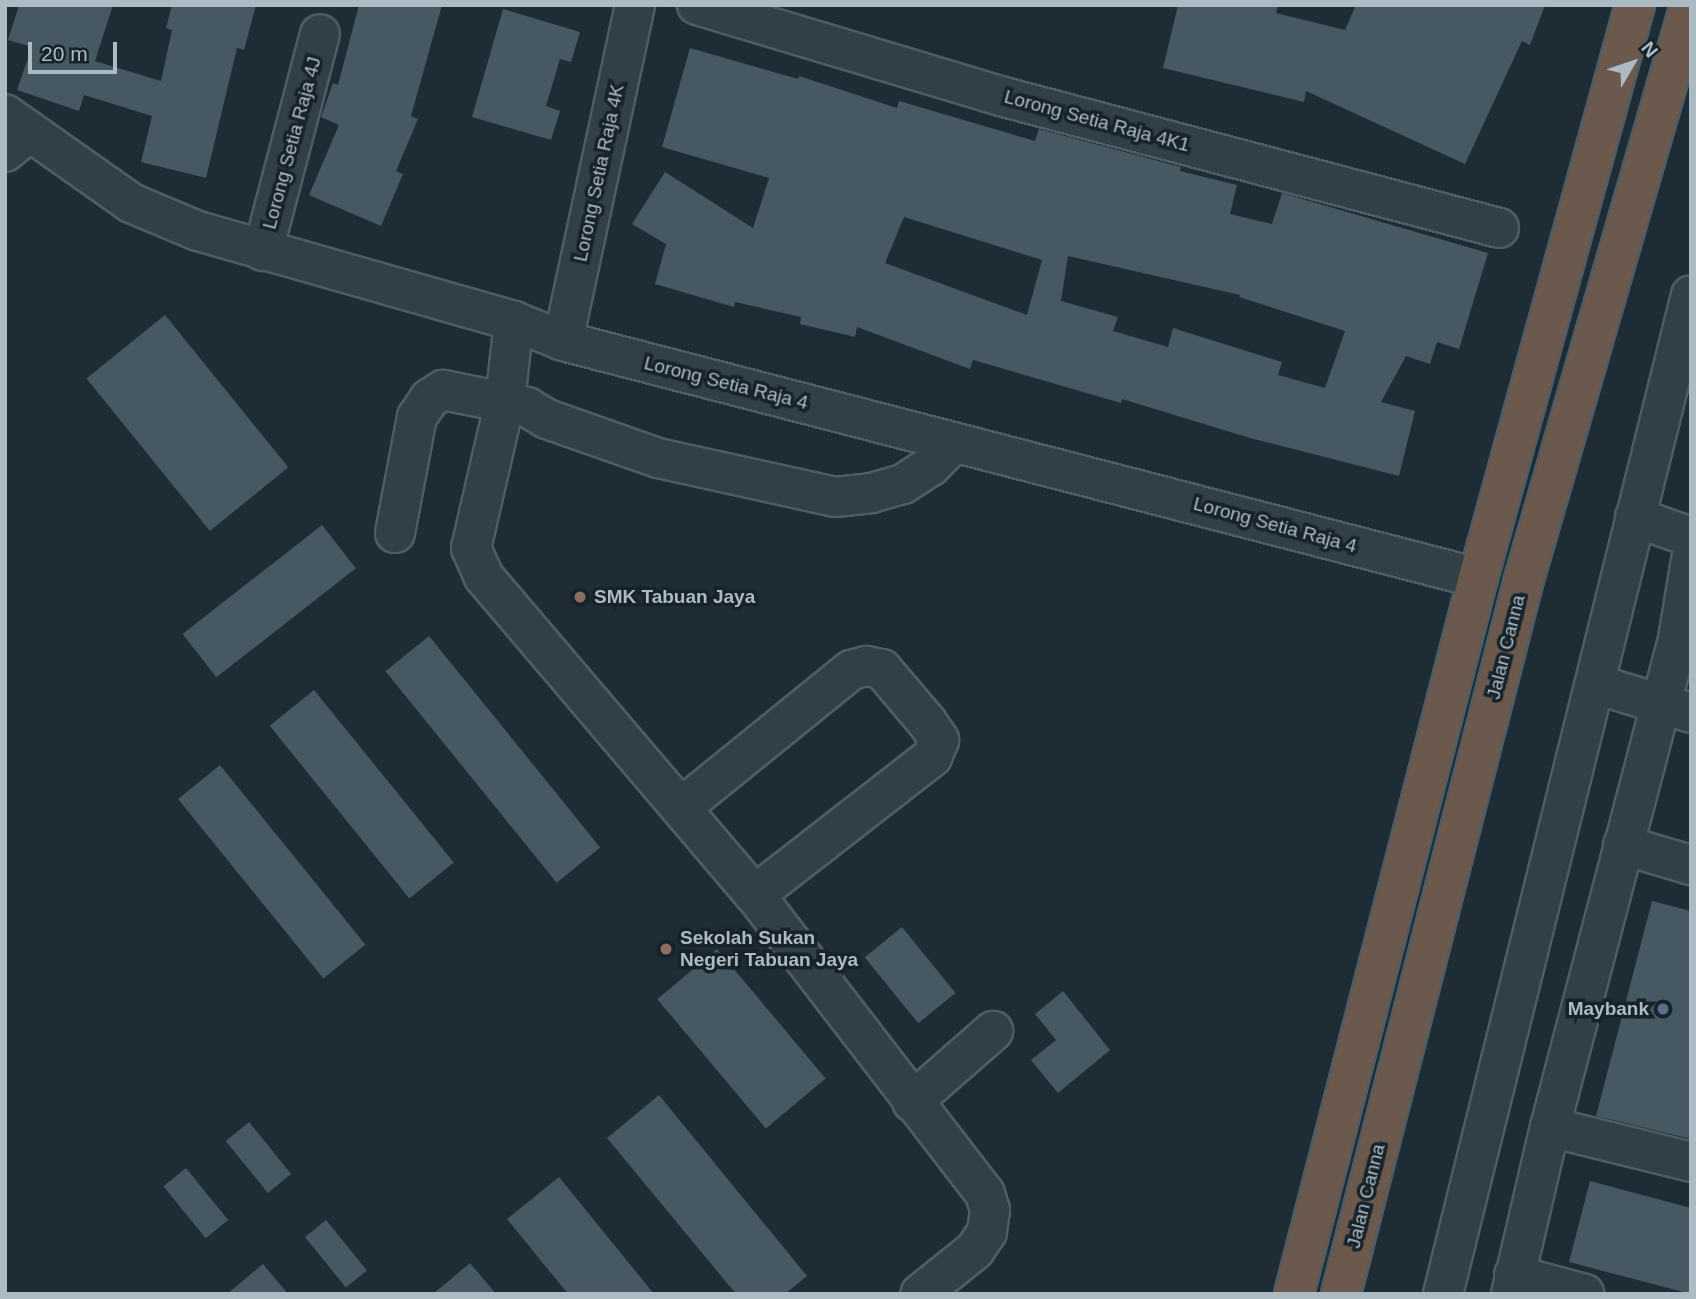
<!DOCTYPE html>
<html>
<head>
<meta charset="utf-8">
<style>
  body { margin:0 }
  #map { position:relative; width:1696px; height:1299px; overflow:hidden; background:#1e2d35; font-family:Helvetica,sans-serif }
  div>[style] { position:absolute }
  .building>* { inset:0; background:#465861; transform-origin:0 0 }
  .roads { filter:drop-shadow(2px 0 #4f5c64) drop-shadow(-2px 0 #4f5c64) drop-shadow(0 2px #4f5c64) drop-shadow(0 -2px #4f5c64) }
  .minor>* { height:38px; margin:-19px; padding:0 19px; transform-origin:19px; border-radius:19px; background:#313f46 }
  .highway>* { height:38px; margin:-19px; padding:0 19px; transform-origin:19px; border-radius:19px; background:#6c594e }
  .dots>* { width:19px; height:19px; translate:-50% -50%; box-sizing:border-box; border:4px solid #17232a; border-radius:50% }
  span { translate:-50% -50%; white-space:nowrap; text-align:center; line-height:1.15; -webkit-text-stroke:7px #17232a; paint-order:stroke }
  .street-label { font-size:19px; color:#abbac3 }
  .poi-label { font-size:19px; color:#abbac3; font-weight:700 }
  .left { translate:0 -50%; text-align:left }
  .right { translate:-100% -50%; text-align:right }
  .frame { position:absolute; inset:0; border:7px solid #abbac3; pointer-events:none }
  .north { position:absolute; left:1598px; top:28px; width:70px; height:70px; -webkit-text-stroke:5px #17232a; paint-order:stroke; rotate:51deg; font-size:19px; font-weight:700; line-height:28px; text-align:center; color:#abbac3 }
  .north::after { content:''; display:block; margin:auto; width:24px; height:32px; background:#abbac3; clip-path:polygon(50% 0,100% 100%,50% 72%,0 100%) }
  .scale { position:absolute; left:28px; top:42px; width:89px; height:32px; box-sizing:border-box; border:4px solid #abbac3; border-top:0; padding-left:9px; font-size:21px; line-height:24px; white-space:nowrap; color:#abbac3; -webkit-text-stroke:5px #17232a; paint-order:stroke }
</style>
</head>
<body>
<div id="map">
  <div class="building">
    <div style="clip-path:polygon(19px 5px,113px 5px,95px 61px,161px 81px,172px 30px,166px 28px,172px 5px,256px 5px,244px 50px,237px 48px,206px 178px,141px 162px,152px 116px,84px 95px,79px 111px,17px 90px,32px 47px,8px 40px)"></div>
    <div style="clip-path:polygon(359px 5px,442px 5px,411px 116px,418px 119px,396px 171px,403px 174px,381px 226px,309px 195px,339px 125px,321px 117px,333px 83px,338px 85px)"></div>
    <div style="clip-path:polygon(1178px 5px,1278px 5px,1276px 13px,1345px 30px,1356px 5px,1545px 5px,1530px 45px,1522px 41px,1465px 164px,1306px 91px,1304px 102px,1163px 68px)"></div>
    <div style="clip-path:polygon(503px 9px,580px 32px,571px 62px,560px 59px,546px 106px,560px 111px,551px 140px,472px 117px)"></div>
    <div style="clip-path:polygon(evenodd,690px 48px,798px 79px,799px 76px,897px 108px,899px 101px,1035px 141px,1039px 129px,1181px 167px,1180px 171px,1237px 185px,1230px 214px,1272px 224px,1282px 193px,1488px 253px,1459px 349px,1437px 342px,1430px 364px,1406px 356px,1381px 402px,1415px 411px,1399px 476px,1250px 438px,1122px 399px,1121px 403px,973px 360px,970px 369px,857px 327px,855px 337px,800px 324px,801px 317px,735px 302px,734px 307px,655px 284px,666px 244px,632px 224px,665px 172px,753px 228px,769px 178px,662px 147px,690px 48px,904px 217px,1042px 260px,1027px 315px,885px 263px,904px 217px,690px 48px,1068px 256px,1240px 295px,1239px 297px,1345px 331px,1325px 388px,1278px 375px,1282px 362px,1173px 328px,1168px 347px,1113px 331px,1118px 317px,1061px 301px,1068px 256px)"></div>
    <div style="left:165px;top:315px;width:196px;height:101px;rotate:51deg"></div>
    <div style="left:322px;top:525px;width:55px;height:177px;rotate:52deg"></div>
    <div style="left:429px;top:636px;width:272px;height:56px;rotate:51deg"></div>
    <div style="left:314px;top:690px;width:222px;height:57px;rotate:51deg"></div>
    <div style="left:220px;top:765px;width:231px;height:54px;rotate:51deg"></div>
    <div style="clip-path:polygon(1652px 901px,1691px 911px,1691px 1139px,1596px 1116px)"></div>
    <div style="left:902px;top:927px;width:85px;height:48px;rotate:51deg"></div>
    <div style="left:717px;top:949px;width:169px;height:78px;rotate:50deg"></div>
    <div style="clip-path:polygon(1063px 991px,1110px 1050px,1058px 1093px,1031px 1060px,1056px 1040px,1035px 1014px)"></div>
    <div style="clip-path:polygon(659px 1095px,807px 1276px,785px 1294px,736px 1294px,607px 1138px)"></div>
    <div style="left:249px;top:1122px;width:67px;height:30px;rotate:51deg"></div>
    <div style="left:186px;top:1168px;width:67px;height:29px;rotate:51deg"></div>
    <div style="clip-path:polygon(559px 1177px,654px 1294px,568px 1294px,507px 1219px)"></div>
    <div style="clip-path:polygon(1590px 1181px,1691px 1208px,1691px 1294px,1569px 1262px)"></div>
    <div style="left:326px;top:1220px;width:65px;height:27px;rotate:51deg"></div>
    <div style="clip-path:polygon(470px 1263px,496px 1294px,433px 1294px)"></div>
    <div style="clip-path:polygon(263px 1264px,288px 1294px,227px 1294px)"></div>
  </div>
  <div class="roads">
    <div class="minor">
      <div style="left:697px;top:5px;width:320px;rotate:16.7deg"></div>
      <div style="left:1004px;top:97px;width:512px;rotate:14.82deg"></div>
      <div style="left:5px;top:114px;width:154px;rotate:35.2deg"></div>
      <div style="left:131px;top:203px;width:73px;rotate:22.7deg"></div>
      <div style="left:198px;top:231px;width:329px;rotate:15.9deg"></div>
      <div style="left:514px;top:321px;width:53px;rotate:22.2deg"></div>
      <div style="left:563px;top:341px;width:945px;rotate:14.52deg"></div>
      <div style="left:5px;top:152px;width:32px;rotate:-39deg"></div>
      <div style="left:263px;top:251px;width:224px;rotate:-75.3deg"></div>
      <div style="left:514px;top:321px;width:81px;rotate:96.4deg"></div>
      <div style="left:505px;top:401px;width:151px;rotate:103deg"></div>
      <div style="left:471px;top:548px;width:32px;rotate:66deg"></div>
      <div style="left:484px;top:577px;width:418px;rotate:49.6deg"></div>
      <div style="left:755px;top:895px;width:377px;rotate:52.4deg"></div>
      <div style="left:985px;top:1194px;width:17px;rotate:73deg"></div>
      <div style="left:990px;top:1210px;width:22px;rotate:98deg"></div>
      <div style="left:987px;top:1232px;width:22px;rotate:124deg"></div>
      <div style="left:975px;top:1250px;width:70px;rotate:141.3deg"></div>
      <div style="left:563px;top:341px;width:344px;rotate:-77.9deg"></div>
      <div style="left:1635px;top:517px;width:59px;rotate:19.7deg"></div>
      <div style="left:395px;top:533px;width:118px;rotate:-79.3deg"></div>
      <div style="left:417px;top:417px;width:22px;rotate:-56deg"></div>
      <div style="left:429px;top:399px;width:17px;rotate:-33deg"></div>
      <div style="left:443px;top:390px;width:86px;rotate:11.4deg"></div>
      <div style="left:527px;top:407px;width:23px;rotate:31deg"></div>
      <div style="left:547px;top:419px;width:118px;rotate:19.4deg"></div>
      <div style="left:658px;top:458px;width:181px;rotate:12.4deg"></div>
      <div style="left:835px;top:497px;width:36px;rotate:-6deg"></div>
      <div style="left:871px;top:493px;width:33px;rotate:-16deg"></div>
      <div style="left:903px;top:484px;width:33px;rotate:-33deg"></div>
      <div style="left:931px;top:466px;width:33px;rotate:-46deg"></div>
      <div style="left:1595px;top:684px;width:100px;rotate:16.8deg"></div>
      <div style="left:682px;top:807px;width:218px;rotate:-39deg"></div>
      <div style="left:851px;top:670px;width:16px;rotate:-15deg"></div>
      <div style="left:866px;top:666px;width:16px;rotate:11deg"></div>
      <div style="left:882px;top:669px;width:70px;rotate:49.7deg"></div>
      <div style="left:927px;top:722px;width:22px;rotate:56deg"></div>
      <div style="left:939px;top:740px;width:18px;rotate:112deg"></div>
      <div style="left:932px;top:757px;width:224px;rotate:142.1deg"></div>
      <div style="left:1623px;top:845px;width:71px;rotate:16.4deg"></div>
      <div style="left:912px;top:1102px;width:108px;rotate:-41.2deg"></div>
      <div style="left:1550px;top:1127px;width:145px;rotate:13.9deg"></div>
      <div style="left:1514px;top:1275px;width:73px;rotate:15deg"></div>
      <div style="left:1443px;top:1294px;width:1029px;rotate:-76.06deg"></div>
      <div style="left:1511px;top:1294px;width:171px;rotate:-76.9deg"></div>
      <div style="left:1550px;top:1127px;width:505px;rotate:-75.3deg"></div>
      <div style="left:1678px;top:639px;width:80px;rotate:-80.7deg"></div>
    </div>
    <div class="highway">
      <div style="left:1294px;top:1294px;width:739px;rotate:-75.59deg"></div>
      <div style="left:1478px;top:578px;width:594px;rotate:-74.68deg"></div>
      <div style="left:1341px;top:1294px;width:734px;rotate:-75.64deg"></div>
      <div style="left:1523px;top:583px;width:602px;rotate:-73.88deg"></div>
    </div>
  </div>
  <div class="dots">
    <div style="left:580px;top:597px;background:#8d6e63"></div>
    <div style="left:666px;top:949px;background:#8d6e63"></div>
    <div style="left:1663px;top:1009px;background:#5c6f8a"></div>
  </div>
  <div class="street-label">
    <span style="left:1097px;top:121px;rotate:15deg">Lorong Setia Raja 4K1</span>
    <span style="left:292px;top:143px;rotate:-75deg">Lorong Setia Raja 4J</span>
    <span style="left:599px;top:173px;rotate:-78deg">Lorong Setia Raja 4K</span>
    <span style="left:726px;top:383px;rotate:14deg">Lorong Setia Raja 4</span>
    <span style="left:1275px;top:525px;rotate:15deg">Lorong Setia Raja 4</span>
    <span style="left:1506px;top:647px;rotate:-76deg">Jalan Canna</span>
    <span style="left:1366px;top:1196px;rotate:-76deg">Jalan Canna</span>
  </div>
  <div class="poi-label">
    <span class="left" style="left:594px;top:597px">SMK Tabuan Jaya</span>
    <span class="left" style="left:680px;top:949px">Sekolah Sukan<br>Negeri Tabuan Jaya</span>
    <span class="right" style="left:1649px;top:1009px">Maybank</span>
  </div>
  <div class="frame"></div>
  <div class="north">N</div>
  <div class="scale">20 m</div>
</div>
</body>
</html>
